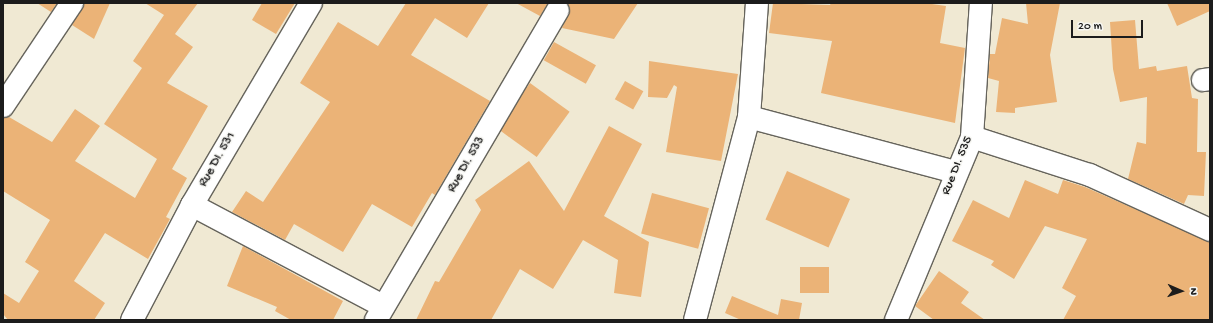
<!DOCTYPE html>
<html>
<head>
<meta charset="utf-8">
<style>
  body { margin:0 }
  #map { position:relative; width:1213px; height:323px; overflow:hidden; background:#f0e9d3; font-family:"Gochi Hand",sans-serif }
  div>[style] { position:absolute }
  .building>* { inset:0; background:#ebb377; transform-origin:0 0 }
  .roads { filter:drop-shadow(1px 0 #66645c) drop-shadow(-1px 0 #66645c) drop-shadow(0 1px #66645c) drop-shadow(0 -1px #66645c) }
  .minor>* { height:22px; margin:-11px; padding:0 11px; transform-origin:11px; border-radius:11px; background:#fff }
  span { translate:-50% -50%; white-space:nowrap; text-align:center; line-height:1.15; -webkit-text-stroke:3px #f6f6f2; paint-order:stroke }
  .street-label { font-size:13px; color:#1c1c1c }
  .frame { position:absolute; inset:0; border:4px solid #1c1c1c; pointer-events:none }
  .north { position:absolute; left:1161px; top:271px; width:40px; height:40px; -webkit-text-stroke:3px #f6f6f2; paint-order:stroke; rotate:92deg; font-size:11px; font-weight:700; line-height:16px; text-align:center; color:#1c1c1c }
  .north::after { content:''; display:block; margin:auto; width:14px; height:18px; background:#1c1c1c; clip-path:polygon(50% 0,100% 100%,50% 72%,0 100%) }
  .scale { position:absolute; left:1071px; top:20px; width:72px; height:18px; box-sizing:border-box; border:2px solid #1c1c1c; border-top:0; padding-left:5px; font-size:12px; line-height:14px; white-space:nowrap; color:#1c1c1c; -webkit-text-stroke:3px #f6f6f2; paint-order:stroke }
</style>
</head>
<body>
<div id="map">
  <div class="building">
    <div style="clip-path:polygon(37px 3px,57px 3px,51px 12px)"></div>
    <div style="clip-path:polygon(84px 3px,110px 3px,94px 39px,72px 25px)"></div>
    <div style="clip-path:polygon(145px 3px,198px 3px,175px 34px,193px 47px,167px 83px,208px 106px,172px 169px,187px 178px,166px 217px,170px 219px,148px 259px,105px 233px,74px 281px,105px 303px,94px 320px,8px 320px,3px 314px,3px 293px,19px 303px,39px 271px,25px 262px,50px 220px,3px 191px,3px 118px,9px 117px,52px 142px,75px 109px,100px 126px,75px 161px,135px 198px,157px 159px,104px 124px,142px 68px,133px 61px,164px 15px)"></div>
    <div style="clip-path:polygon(262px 3px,295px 3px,276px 34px,252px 20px)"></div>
    <div style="clip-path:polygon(406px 3px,489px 3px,467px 38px,435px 18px,411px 55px,490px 101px,435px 195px,432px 193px,412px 227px,372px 204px,343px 252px,294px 224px,285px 240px,232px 212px,246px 191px,263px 202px,330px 102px,300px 83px,338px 22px,378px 46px)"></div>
    <div style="clip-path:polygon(516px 3px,548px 3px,540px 16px)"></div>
    <div style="clip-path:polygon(568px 3px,638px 3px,614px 39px,562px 28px,570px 10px)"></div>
    <div style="clip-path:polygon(773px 3px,830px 5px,831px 3px,925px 3px,946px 6px,940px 43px,965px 48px,955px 123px,821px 93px,832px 41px,769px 33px)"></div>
    <div style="clip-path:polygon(1026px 3px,1060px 3px,1050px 55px,1057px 102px,1015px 108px,1015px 113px,996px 112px,999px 81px,988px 78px,990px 54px,995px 54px,1002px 18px,1028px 24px)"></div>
    <div style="clip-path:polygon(1167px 3px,1210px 3px,1210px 11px,1177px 26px)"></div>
    <div style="clip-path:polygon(1135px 20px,1139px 69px,1156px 66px,1157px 71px,1187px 66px,1192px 98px,1198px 99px,1197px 152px,1206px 152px,1204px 196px,1188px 195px,1184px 204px,1128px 179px,1137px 142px,1146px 144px,1147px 97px,1120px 102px,1113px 69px,1110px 22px)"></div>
    <div style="left:554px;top:42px;width:48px;height:21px;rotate:29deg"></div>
    <div style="clip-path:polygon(649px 61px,738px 74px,721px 161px,666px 152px,677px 87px,674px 85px,667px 98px,648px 97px)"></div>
    <div style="left:625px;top:81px;width:21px;height:21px;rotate:29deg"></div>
    <div style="left:530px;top:83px;width:49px;height:56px;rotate:36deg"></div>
    <div style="clip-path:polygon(609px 126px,642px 144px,604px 216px,649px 242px,641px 297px,614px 293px,618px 260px,583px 240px,553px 289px,520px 269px,491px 320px,416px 320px,435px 281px,439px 282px,481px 210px,475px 200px,529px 161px,564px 211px)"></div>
    <div style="left:787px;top:171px;width:69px;height:53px;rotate:24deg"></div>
    <div style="clip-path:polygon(1025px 180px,1058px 194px,1063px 180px,1085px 187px,1210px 242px,1210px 320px,1063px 320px,1076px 296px,1062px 288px,1087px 239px,1045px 226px,1014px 279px,991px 265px,994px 261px,952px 241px,973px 200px,1009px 218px)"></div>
    <div style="left:652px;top:193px;width:59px;height:42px;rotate:15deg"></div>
    <div style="clip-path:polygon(243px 246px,343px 301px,333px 320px,291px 320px,275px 311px,277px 307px,227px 286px)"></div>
    <div style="left:800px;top:267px;width:29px;height:26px"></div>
    <div style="clip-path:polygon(939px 271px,969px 292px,961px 303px,985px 320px,934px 320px,915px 306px)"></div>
    <div style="clip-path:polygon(732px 296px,778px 315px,781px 299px,802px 303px,799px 320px,741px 320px,725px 313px)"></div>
  </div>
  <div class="roads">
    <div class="minor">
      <div style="left:1203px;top:80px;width:7px;rotate:-8deg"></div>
      <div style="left:3px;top:106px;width:124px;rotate:-56.2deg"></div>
      <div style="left:749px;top:117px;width:213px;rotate:14.9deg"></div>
      <div style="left:972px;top:137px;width:124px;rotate:17.9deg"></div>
      <div style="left:1090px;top:175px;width:132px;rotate:24.6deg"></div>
      <div style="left:192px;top:205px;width:216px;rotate:27.9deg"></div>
      <div style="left:132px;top:320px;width:130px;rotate:-62.4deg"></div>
      <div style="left:192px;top:205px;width:234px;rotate:-59.5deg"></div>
      <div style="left:376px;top:320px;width:359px;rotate:-59.6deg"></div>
      <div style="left:695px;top:320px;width:210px;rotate:-75.1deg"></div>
      <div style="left:749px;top:117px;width:114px;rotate:-86deg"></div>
      <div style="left:896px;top:320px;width:198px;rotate:-67.4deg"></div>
      <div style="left:972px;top:137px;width:134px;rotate:-86.2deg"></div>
    </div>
  </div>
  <div class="street-label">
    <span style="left:218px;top:160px;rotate:-60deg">Rue DI. 531</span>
    <span style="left:467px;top:165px;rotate:-60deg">Rue DI. 533</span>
    <span style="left:958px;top:166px;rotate:-68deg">Rue DI. 535</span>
  </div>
  <div class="frame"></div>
  <div class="north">N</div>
  <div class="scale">20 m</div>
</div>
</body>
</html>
